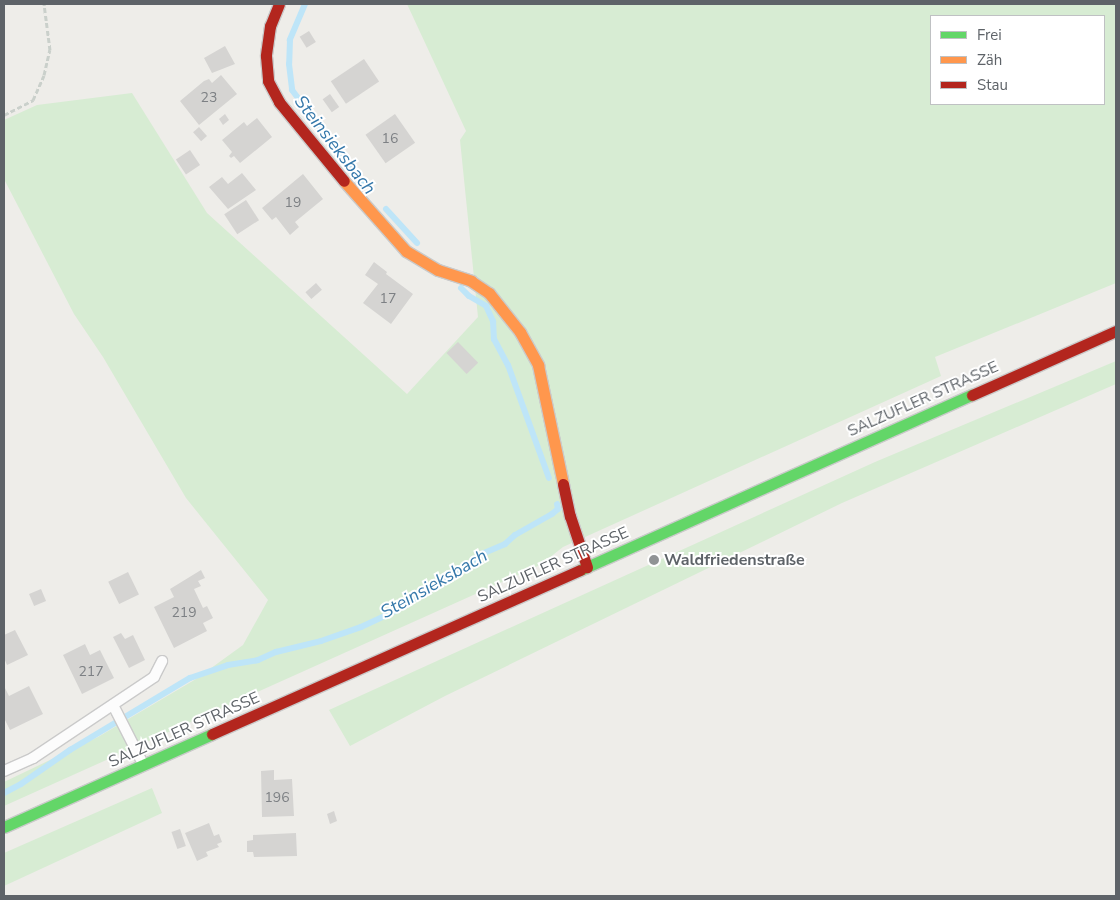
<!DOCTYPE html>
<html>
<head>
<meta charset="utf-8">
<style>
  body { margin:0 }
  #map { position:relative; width:1120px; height:900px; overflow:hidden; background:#eeede9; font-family:"Nunito Sans",sans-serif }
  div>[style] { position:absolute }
  .green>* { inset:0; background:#d7ecd3 }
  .stream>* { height:6px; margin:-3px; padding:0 3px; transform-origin:3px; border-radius:3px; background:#bee5f8 }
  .building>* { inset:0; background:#d5d4d2; transform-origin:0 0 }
  .path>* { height:3px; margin-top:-1.5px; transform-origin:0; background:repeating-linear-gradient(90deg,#cad0cb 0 5px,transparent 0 7.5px) }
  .roads { filter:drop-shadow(1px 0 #cacaca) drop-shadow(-1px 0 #cacaca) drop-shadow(0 1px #cacaca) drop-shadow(0 -1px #cacaca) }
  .lane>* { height:10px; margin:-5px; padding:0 5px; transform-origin:5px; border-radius:5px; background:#fcfcfc }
  .fast>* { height:11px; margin:-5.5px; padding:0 5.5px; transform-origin:5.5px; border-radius:5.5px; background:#63d668 }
  .slow>* { height:11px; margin:-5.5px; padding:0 5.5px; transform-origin:5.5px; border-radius:5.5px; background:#ff974d }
  .jam>* { height:11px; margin:-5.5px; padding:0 5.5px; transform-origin:5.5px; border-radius:5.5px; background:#b3261e }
  .dots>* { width:14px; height:14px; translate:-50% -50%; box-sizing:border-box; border:2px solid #fff; border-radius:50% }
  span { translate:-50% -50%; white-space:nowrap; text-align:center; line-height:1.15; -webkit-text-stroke:4px #fff; paint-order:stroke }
  .number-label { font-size:14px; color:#7d8084 }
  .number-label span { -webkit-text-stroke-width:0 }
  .street-label { font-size:16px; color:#5e6368 }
  .poi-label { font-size:16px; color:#5e6368; font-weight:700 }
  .left { translate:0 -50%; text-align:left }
  .water-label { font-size:18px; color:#3578aa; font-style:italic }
  .frame { position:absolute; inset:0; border:5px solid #5e6368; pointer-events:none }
  .legend { position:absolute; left:930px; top:15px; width:175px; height:90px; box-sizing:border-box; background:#fff; border:1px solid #bfc1c3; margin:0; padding:6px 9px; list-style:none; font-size:15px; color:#5e6368 }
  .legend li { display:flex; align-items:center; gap:10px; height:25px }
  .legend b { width:25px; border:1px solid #bfc1c3 }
</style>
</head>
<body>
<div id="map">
  <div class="green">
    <div style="clip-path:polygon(evenodd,407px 4px,1116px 4px,1116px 283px,935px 357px,941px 376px,563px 547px,540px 565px,4px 806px,4px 782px,98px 737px,196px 679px,243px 645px,268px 600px,186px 498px,103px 357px,74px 314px,4px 179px,4px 120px,37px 105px,132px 93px,207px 213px,407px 394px,478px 317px,460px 140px,466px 131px,407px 4px,931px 16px,1104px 16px,1104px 104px,931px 104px,931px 16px)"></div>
    <div style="clip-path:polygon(1116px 361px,1116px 384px,842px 503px,445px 696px,350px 746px,329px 710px,875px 462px)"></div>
    <div style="clip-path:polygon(152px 788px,162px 813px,4px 886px,4px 853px)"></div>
  </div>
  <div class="stream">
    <div style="left:305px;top:4px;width:39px;rotate:113deg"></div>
    <div style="left:290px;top:40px;width:24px;rotate:92deg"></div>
    <div style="left:289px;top:64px;width:26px;rotate:83deg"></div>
    <div style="left:292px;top:90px;width:116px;rotate:53deg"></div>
    <div style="left:386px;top:209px;width:46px;rotate:47.6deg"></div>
    <div style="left:461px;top:288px;width:11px;rotate:45deg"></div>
    <div style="left:469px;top:296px;width:20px;rotate:30deg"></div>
    <div style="left:486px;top:306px;width:17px;rotate:65deg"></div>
    <div style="left:493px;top:321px;width:18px;rotate:87deg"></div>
    <div style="left:494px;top:339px;width:30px;rotate:62deg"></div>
    <div style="left:508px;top:365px;width:120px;rotate:70.1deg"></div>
    <div style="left:4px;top:793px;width:19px;rotate:-28deg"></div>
    <div style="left:21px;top:784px;width:60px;rotate:-34.8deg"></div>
    <div style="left:70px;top:750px;width:140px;rotate:-31deg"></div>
    <div style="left:190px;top:678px;width:40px;rotate:-18.9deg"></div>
    <div style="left:228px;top:665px;width:30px;rotate:-9deg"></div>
    <div style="left:258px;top:660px;width:20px;rotate:-24deg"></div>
    <div style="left:276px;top:652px;width:46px;rotate:-13.7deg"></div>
    <div style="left:321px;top:641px;width:42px;rotate:-19.3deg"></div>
    <div style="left:361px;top:627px;width:40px;rotate:-25deg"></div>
    <div style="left:397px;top:610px;width:83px;rotate:-31.2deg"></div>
    <div style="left:468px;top:567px;width:21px;rotate:-41deg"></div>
    <div style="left:484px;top:553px;width:23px;rotate:-23deg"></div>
    <div style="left:505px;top:544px;width:13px;rotate:-42deg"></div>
    <div style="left:515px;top:535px;width:43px;rotate:-29.6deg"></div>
    <div style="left:552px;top:514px;width:8px;rotate:-40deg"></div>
    <div style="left:558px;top:509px;width:5px;rotate:-101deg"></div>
  </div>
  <div class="building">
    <div style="left:309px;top:31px;width:13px;height:11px;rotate:58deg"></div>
    <div style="clip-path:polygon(225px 46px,235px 64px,212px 73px,204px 58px)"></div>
    <div style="left:364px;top:59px;width:27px;height:40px;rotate:56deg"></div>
    <div style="clip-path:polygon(221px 75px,237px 94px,199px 125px,180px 101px,204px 81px,209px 79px,212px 83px)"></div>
    <div style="left:330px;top:94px;width:16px;height:9px;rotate:55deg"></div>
    <div style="clip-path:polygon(225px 114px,229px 120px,223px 125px,219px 119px)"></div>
    <div style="left:395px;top:114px;width:35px;height:36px;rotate:55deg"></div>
    <div style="clip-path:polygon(257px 118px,272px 137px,240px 163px,234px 156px,231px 158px,229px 156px,232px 152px,222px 140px,244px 122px,247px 126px)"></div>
    <div style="left:199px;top:127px;width:12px;height:8px;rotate:48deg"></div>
    <div style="left:190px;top:150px;width:18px;height:17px;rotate:56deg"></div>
    <div style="clip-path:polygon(242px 173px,256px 190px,228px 209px,209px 187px,222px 177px,228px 184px)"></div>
    <div style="clip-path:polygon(303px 174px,323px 199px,295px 222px,299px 227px,290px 235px,276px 217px,272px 220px,262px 208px)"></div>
    <div style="left:246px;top:200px;width:24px;height:26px;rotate:57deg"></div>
    <div style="clip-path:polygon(374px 262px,387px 272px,386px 274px,413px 294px,391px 324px,363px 303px,378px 284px,365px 275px)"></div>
    <div style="left:316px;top:283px;width:9px;height:14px;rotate:49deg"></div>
    <div style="left:458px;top:342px;width:29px;height:16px;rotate:46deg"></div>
    <div style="clip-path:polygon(201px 570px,205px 578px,198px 581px,201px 586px,194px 589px,203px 608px,207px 606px,213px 618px,203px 623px,207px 631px,174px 648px,154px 607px,174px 597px,170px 589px)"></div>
    <div style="left:128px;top:572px;width:25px;height:22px;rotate:64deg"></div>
    <div style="left:41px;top:589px;width:13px;height:13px;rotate:67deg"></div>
    <div style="clip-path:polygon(15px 630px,28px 655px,7px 665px,4px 658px,4px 635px)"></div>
    <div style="clip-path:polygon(121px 633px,125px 639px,133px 635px,145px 660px,129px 668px,113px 637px)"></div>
    <div style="clip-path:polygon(85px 644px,90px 655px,100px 650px,114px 678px,82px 694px,63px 655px)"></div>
    <div style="clip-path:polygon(4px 686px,9px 696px,29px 686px,43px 714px,10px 730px,4px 718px)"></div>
    <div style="clip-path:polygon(274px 770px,274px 780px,292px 779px,294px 816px,262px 817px,261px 771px)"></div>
    <div style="clip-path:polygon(334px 811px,337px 821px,330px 824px,327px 814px)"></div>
    <div style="clip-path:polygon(209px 823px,214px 836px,219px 834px,222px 842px,217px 844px,219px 847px,206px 852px,208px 856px,197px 861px,185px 833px)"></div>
    <div style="left:180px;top:829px;width:18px;height:9px;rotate:71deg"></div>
    <div style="clip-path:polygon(296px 833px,297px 856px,254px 857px,253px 852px,247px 852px,247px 841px,253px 840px,253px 835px)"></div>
  </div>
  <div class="path">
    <div style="left:4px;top:115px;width:33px;rotate:-27deg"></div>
    <div style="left:33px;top:100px;width:27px;rotate:-66deg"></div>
    <div style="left:44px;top:75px;width:26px;rotate:-77deg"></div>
    <div style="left:50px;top:50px;width:46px;rotate:-97.4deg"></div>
  </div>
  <div class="roads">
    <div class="lane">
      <div style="left:113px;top:705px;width:66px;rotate:63deg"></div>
      <div style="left:4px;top:771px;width:32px;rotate:-24deg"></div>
      <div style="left:33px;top:758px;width:146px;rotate:-33.8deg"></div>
      <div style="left:154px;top:677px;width:18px;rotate:-63deg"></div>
    </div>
    <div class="fast">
      <div style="left:580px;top:570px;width:429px;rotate:-24.1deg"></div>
      <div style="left:4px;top:827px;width:228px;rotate:-24.1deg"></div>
    </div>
    <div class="slow">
      <div style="left:344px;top:181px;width:94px;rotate:48.5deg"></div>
      <div style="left:406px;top:251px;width:37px;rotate:31deg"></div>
      <div style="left:438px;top:270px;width:35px;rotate:18deg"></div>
      <div style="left:471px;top:281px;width:22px;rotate:34deg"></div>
      <div style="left:489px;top:293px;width:50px;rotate:51.5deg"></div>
      <div style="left:520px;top:332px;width:38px;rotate:61deg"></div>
      <div style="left:538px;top:365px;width:122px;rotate:78.1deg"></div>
    </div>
    <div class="jam">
      <div style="left:279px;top:4px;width:24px;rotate:112deg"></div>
      <div style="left:270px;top:26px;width:30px;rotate:98deg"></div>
      <div style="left:266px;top:56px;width:25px;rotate:85deg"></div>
      <div style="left:268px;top:81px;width:24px;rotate:62deg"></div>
      <div style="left:279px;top:102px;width:102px;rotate:50.6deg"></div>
      <div style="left:972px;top:395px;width:158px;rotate:-24deg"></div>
      <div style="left:563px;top:484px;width:33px;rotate:78deg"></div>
      <div style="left:570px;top:516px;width:54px;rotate:71.6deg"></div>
      <div style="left:212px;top:734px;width:403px;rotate:-24deg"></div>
    </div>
  </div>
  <div class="dots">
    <div style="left:654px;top:560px;background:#909395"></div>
  </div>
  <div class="number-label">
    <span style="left:209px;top:98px">23</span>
    <span style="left:390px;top:139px">16</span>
    <span style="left:293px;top:203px">19</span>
    <span style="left:388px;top:299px">17</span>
    <span style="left:184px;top:613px">219</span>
    <span style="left:91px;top:672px">217</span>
    <span style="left:277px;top:798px">196</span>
  </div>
  <div class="street-label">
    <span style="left:923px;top:399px;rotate:-24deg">SALZUFLER STRASSE</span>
    <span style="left:553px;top:565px;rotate:-24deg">SALZUFLER STRASSE</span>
    <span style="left:184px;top:730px;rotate:-24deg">SALZUFLER STRASSE</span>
  </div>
  <div class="poi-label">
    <span class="left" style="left:664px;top:560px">Waldfriedenstraße</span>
  </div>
  <div class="water-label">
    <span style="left:335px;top:145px;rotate:52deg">Steinsieksbach</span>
    <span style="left:434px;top:584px;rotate:-30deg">Steinsieksbach</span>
  </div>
  <div class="frame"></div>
  <ul class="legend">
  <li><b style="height:6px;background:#63d668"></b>Frei</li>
  <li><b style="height:6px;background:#ff974d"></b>Zäh</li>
  <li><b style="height:6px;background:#b3261e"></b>Stau</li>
  </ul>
</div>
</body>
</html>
